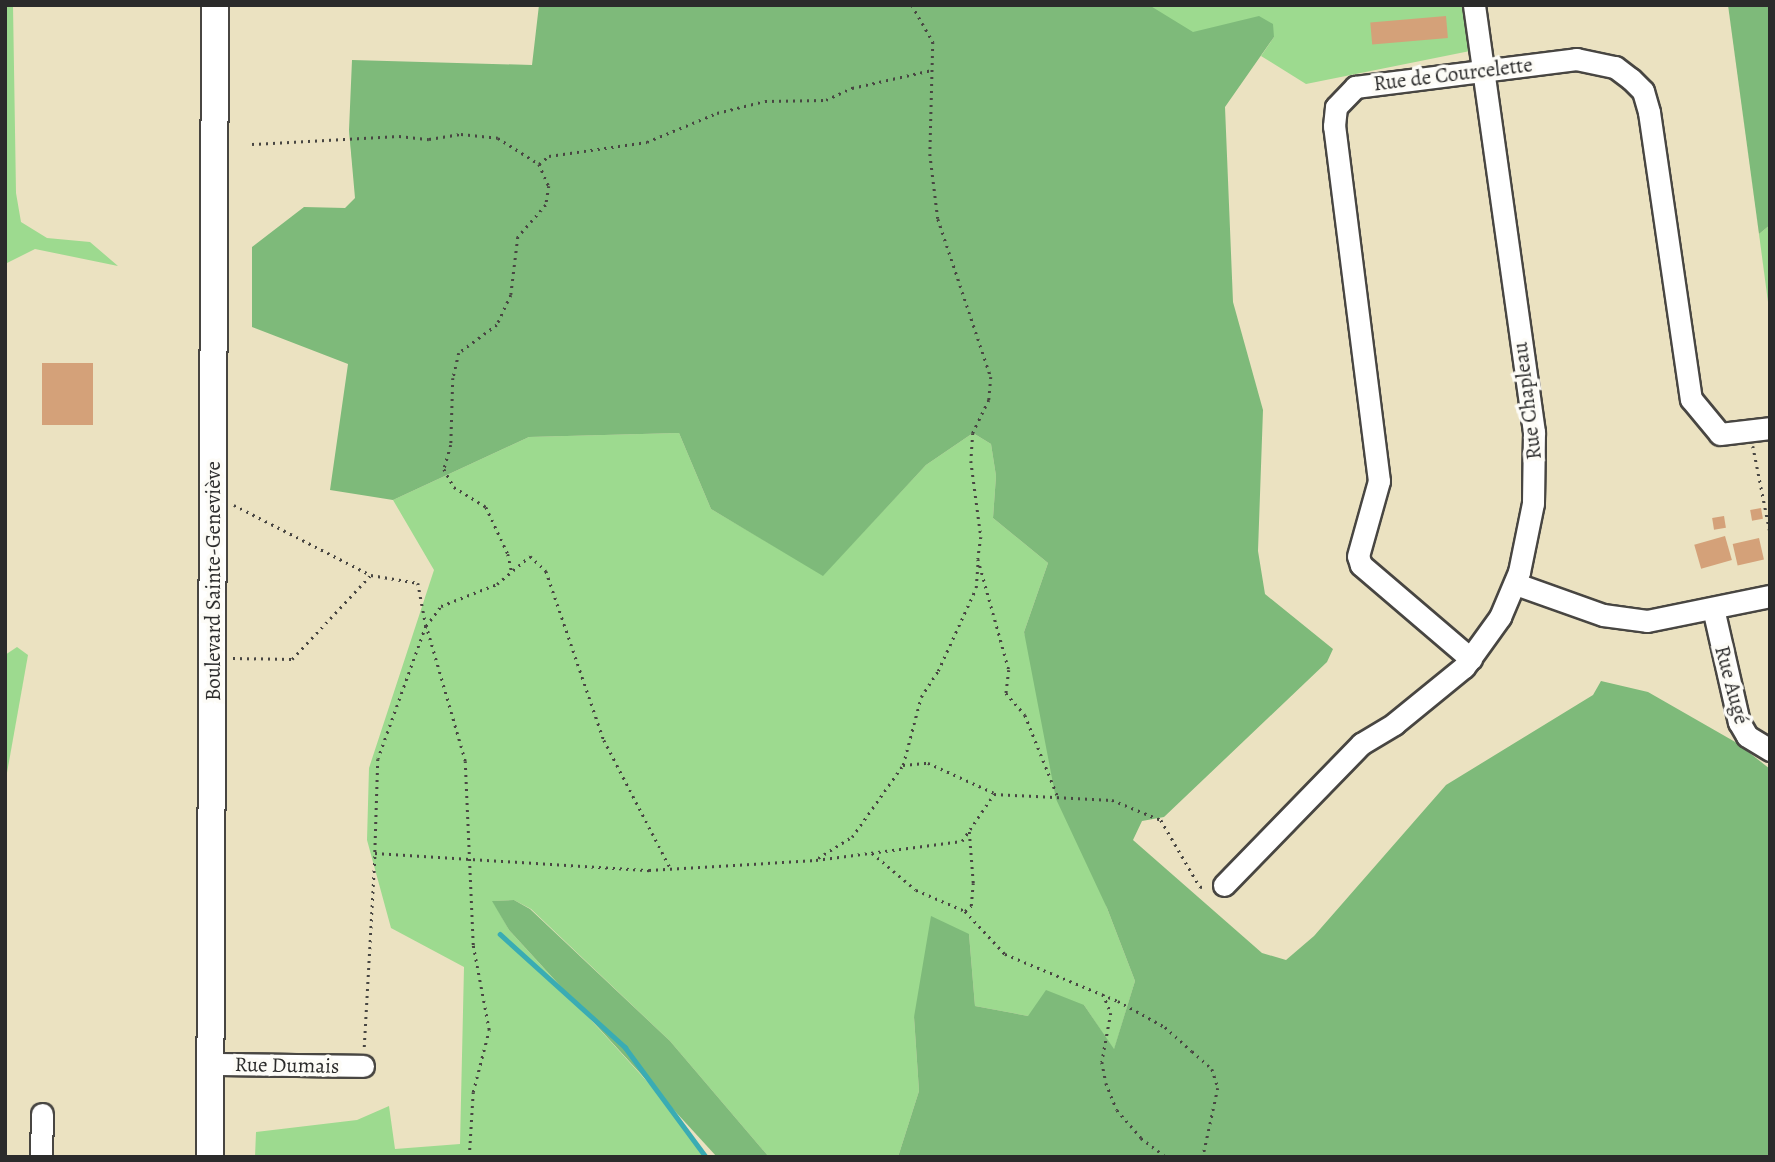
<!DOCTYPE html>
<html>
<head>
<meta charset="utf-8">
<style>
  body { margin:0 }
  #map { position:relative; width:1775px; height:1162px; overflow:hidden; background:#ebe2c1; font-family:Alegreya,serif }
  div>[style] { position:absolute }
  .green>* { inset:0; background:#9dda8f }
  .forest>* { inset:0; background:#7eba7a }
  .stream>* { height:4.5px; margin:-2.25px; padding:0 2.25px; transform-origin:2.25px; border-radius:2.25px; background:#3aacb3 }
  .building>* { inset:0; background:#d4a179; transform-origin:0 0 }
  .path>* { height:2.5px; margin-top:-1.25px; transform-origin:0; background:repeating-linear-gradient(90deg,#484642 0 2px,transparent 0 7px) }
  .roads { filter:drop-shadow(2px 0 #484642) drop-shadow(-2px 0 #484642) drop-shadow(0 2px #484642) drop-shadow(0 -2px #484642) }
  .minor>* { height:21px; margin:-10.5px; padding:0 10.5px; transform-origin:10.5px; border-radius:10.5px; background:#fff }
  .major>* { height:26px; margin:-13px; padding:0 13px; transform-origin:13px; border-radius:13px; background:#fff }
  span { translate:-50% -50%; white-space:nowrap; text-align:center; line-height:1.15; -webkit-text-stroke:7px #fdfcf7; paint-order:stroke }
  .street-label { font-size:21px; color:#2b2b2b }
  .frame { position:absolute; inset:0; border:7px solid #2b2b2b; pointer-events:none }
</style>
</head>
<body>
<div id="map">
  <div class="green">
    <div style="clip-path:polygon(5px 5px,13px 5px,16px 193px,21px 222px,47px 238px,90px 242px,118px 266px,35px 249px,5px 264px)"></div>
    <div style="clip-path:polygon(960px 5px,1464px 5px,1470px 51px,1306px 84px,1261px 56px,1274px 37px,1193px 32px,356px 198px,349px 130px,456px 126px)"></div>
    <div style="clip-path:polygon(1770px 225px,1770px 317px,1759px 234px)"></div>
    <div style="clip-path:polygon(679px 433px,711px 509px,823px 575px,926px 465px,973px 433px,991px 444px,996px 476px,993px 518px,1048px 563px,1024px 632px,1107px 908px,1135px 981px,1114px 1050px,1084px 1005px,1028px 1016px,975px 1006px,969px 934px,914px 1017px,919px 1091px,898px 1157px,769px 1157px,670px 1041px,531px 909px,514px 900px,493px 901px,509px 930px,663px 1099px,708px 1157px,255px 1157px,256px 1132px,357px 1120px,389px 1106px,395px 1149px,460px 1144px,464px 967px,391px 928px,367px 840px,369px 768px,434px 570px,393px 500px,529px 437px)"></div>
    <div style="clip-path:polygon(17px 647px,28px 655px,5px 784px,5px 655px)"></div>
  </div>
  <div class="forest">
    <div style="clip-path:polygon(539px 5px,1149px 5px,1193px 32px,1259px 16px,1273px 24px,1274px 37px,1225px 107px,1233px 302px,1263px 410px,1258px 551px,1265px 594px,1333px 649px,1327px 662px,1164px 817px,1142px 821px,1133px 840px,1262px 953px,1286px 960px,1314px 936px,1446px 785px,1593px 695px,1601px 681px,1648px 692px,1737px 743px,1770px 769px,1770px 1157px,898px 1157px,919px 1091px,914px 1017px,931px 916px,969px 934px,975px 1006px,1028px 1016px,1046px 990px,1084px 1005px,1114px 1049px,1135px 981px,1107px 908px,1056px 799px,1024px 632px,1048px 563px,993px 518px,996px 476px,991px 444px,973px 433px,926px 465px,823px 576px,711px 509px,679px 433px,529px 437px,393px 500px,330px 490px,348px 364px,252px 327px,252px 247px,304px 207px,345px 208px,355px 198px,349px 130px,352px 60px,532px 65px)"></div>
    <div style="clip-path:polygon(1728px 5px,1770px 5px,1770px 225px,1759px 234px)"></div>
    <div style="clip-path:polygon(514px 900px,530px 909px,670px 1041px,769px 1157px,717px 1157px,509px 930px,492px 901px)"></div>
  </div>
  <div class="stream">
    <div style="left:500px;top:934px;width:169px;rotate:42.1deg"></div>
    <div style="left:625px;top:1047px;width:137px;rotate:53.6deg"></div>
  </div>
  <div class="building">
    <div style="left:1446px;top:16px;width:22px;height:76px;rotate:85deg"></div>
    <div style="left:93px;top:363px;width:62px;height:51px;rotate:90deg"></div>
    <div style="left:1761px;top:508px;width:11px;height:11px;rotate:80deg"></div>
    <div style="left:1724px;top:516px;width:12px;height:12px;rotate:81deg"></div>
    <div style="left:1725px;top:536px;width:25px;height:32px;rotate:74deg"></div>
    <div style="left:1759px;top:538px;width:22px;height:27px;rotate:77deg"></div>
  </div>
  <div class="path">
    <div style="left:912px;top:5px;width:43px;rotate:60.4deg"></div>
    <div style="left:933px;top:42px;width:112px;rotate:91.5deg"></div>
    <div style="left:930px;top:154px;width:65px;rotate:83deg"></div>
    <div style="left:938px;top:219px;width:167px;rotate:71.5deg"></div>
    <div style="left:991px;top:377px;width:23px;rotate:95deg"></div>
    <div style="left:989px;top:400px;width:37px;rotate:116deg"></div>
    <div style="left:973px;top:433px;width:28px;rotate:94deg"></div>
    <div style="left:971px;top:461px;width:77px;rotate:82.5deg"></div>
    <div style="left:981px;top:537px;width:22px;rotate:98deg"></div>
    <div style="left:978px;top:559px;width:115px;rotate:74.4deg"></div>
    <div style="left:1009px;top:670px;width:23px;rotate:97deg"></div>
    <div style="left:1006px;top:693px;width:29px;rotate:49deg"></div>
    <div style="left:1025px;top:715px;width:88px;rotate:68.1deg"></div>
    <div style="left:252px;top:144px;width:147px;rotate:-3.1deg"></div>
    <div style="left:399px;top:136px;width:30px;rotate:6deg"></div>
    <div style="left:429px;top:139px;width:32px;rotate:-9deg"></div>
    <div style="left:461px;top:134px;width:37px;rotate:6deg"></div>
    <div style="left:498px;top:138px;width:49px;rotate:32.4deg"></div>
    <div style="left:539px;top:164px;width:24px;rotate:66deg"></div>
    <div style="left:549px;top:186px;width:19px;rotate:99deg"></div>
    <div style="left:546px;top:205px;width:43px;rotate:131.2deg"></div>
    <div style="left:518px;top:237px;width:58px;rotate:96.9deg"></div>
    <div style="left:511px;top:295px;width:33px;rotate:115deg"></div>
    <div style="left:497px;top:325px;width:47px;rotate:143.6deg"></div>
    <div style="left:459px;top:353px;width:26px;rotate:103deg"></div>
    <div style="left:453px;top:378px;width:67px;rotate:91.7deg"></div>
    <div style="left:451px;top:445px;width:25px;rotate:106deg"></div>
    <div style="left:444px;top:469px;width:21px;rotate:61deg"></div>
    <div style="left:454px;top:487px;width:38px;rotate:32deg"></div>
    <div style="left:486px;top:507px;width:52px;rotate:64.9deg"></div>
    <div style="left:508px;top:554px;width:19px;rotate:78deg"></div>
    <div style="left:539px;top:164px;width:13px;rotate:-39deg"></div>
    <div style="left:549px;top:156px;width:99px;rotate:-8.1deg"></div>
    <div style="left:647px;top:142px;width:76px;rotate:-22.5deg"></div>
    <div style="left:717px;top:113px;width:49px;rotate:-14deg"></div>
    <div style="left:765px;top:101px;width:61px;rotate:-0.9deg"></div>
    <div style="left:826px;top:100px;width:29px;rotate:-25deg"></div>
    <div style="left:852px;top:88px;width:82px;rotate:-12.7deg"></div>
    <div style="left:1753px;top:446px;width:88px;rotate:78.8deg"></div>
    <div style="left:234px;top:505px;width:154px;rotate:27.1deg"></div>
    <div style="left:371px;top:575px;width:48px;rotate:9.7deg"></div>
    <div style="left:418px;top:583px;width:44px;rotate:79.5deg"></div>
    <div style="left:426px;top:626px;width:141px;rotate:109.8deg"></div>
    <div style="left:378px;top:759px;width:94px;rotate:91.8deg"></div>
    <div style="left:233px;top:658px;width:59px;rotate:1deg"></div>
    <div style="left:292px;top:659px;width:115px;rotate:-46.8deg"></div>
    <div style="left:903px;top:765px;width:25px;rotate:-5deg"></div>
    <div style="left:928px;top:763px;width:72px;rotate:24.4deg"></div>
    <div style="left:872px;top:853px;width:57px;rotate:40.1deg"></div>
    <div style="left:916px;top:890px;width:53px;rotate:23.2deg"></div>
    <div style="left:965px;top:911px;width:59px;rotate:47.1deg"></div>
    <div style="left:1005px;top:954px;width:122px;rotate:22.6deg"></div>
    <div style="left:1118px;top:1001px;width:54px;rotate:29deg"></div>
    <div style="left:1165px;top:1027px;width:36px;rotate:42deg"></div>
    <div style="left:1192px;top:1051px;width:27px;rotate:42deg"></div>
    <div style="left:1212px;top:1069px;width:20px;rotate:72deg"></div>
    <div style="left:1218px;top:1088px;width:71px;rotate:102.3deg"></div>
    <div style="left:818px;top:858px;width:40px;rotate:-32deg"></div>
    <div style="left:852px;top:837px;width:88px;rotate:-54.7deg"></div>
    <div style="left:903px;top:765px;width:70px;rotate:-75.2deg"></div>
    <div style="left:921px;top:697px;width:31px;rotate:-57deg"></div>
    <div style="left:938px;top:671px;width:91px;rotate:-65.4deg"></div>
    <div style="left:976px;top:588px;width:26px;rotate:-86deg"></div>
    <div style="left:965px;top:911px;width:8px;rotate:-40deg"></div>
    <div style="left:971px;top:906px;width:23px;rotate:-85deg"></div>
    <div style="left:973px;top:883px;width:52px;rotate:-94.4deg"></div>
    <div style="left:1103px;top:994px;width:21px;rotate:67deg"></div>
    <div style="left:1111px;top:1013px;width:50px;rotate:100.4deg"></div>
    <div style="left:1102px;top:1062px;width:21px;rotate:79deg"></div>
    <div style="left:1106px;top:1083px;width:29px;rotate:68deg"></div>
    <div style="left:1117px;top:1110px;width:37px;rotate:49deg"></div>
    <div style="left:1141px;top:1138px;width:31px;rotate:37deg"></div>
    <div style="left:364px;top:1047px;width:194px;rotate:-86.8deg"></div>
    <div style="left:375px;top:853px;width:275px;rotate:3.6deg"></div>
    <div style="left:649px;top:870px;width:167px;rotate:-3.4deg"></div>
    <div style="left:816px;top:860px;width:147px;rotate:-7.4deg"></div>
    <div style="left:962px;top:841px;width:57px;rotate:-55.8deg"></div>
    <div style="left:994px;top:794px;width:118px;rotate:2.9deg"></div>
    <div style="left:1112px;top:800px;width:53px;rotate:22.2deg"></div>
    <div style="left:1161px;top:820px;width:78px;rotate:59.8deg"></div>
    <div style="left:1200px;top:887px;width:6px;rotate:-9deg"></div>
    <div style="left:469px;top:1157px;width:65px;rotate:-86.5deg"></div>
    <div style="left:473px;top:1092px;width:64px;rotate:-75.5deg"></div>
    <div style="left:489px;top:1030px;width:86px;rotate:-100.7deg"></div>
    <div style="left:473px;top:945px;width:184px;rotate:-92.5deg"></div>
    <div style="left:465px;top:761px;width:141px;rotate:-106.1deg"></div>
    <div style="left:426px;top:626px;width:25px;rotate:-53deg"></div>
    <div style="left:441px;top:606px;width:60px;rotate:-21.4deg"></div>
    <div style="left:497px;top:584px;width:43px;rotate:-40.3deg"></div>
    <div style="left:530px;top:556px;width:22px;rotate:43deg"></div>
    <div style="left:546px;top:571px;width:179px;rotate:71.1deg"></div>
    <div style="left:604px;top:740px;width:145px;rotate:62.6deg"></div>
  </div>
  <div class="roads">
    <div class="minor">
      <div style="left:1516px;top:584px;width:92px;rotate:19.6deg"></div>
      <div style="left:1603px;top:615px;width:44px;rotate:7.8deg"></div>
      <div style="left:1647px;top:621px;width:126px;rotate:-11.5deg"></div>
      <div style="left:1713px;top:608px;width:117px;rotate:77.2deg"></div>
      <div style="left:1739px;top:722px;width:16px;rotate:60deg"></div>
      <div style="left:1747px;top:736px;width:27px;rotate:31deg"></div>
      <div style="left:1471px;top:659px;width:145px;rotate:-139.5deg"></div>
      <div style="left:1361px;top:565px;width:9px;rotate:-108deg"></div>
      <div style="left:1358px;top:556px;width:78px;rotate:-74.4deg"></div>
      <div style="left:1379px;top:481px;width:358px;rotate:-97.2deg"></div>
      <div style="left:1334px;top:126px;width:19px;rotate:-84deg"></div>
      <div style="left:1336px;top:107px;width:28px;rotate:-46deg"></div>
      <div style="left:1355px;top:87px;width:223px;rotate:-7.2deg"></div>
      <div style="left:1576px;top:59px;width:40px;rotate:12deg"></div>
      <div style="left:1615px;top:67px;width:20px;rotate:37deg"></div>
      <div style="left:1631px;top:79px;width:17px;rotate:45deg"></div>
      <div style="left:1643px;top:91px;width:22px;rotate:74deg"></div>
      <div style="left:1649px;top:112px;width:290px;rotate:81.7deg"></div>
      <div style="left:1691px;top:399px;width:45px;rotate:50.4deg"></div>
      <div style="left:1720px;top:434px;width:50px;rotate:-6.8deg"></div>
      <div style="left:1224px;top:885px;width:197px;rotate:-45.8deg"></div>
      <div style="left:1361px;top:744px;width:39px;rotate:-31deg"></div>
      <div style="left:1394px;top:724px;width:90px;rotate:-39.2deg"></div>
      <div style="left:1464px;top:667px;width:62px;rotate:-54.2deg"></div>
      <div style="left:1500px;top:617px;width:49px;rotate:-67.1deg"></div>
      <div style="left:1519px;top:572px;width:70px;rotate:-78.5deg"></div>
      <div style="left:1533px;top:503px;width:71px;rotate:-89.2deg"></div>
      <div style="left:1534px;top:432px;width:431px;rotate:-98deg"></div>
      <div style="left:210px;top:1064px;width:153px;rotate:0.7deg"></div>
      <div style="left:41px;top:1157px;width:43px;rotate:-88.7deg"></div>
    </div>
    <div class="major">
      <div style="left:210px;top:1157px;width:1152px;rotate:-89.75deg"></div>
    </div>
  </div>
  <div class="street-label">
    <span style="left:1453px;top:74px;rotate:-7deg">Rue de Courcelette</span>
    <span style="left:1527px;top:401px;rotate:-97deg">Rue Chapleau</span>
    <span style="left:213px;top:581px;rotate:-90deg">Boulevard Sainte-Geneviève</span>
    <span style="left:1732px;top:685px;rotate:75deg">Rue Augé</span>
    <span style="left:287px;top:1065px;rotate:1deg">Rue Dumais</span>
  </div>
  <div class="frame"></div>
</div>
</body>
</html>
